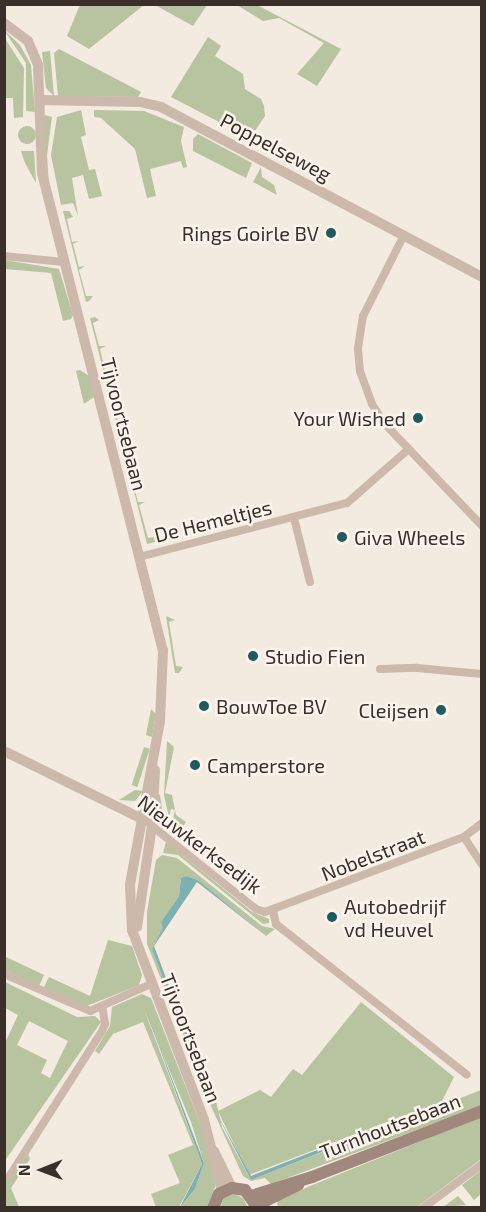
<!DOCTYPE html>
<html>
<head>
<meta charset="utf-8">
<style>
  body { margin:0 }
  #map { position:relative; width:486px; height:1212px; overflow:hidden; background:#f3eae0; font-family:"Exo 2",sans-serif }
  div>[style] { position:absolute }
  .green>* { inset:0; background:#b8c39f; transform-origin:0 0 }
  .round { border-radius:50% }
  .water>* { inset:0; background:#7eb0b1 }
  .minor>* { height:8px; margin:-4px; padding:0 4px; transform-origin:4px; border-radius:4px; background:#ccb9ab }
  .tertiary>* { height:10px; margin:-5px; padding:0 5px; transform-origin:5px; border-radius:5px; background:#ccb9ab }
  .secondary>* { height:12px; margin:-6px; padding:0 6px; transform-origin:6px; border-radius:6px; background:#a0887c }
  .dots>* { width:16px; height:16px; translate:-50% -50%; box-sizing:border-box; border:3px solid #fbf4ed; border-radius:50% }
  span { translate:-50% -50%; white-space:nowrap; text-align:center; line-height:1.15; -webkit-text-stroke:5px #fbf4ed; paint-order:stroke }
  .street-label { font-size:20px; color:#3a2f2a }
  .poi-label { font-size:20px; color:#3a2f2a }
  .right { translate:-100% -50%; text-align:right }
  .left { translate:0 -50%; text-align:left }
  .frame { position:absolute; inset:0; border:6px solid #3a2f2a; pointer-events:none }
  .north { position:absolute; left:12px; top:1140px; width:60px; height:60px; -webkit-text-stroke:4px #fbf4ed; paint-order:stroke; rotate:269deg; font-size:16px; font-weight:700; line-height:24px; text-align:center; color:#3a2f2a }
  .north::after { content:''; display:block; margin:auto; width:21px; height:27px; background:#3a2f2a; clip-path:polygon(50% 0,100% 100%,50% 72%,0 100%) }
</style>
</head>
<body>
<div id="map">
  <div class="green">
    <div style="clip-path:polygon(80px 5px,144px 5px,89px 49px,67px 36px)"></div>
    <div style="clip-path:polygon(155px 5px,207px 5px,193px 26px)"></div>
    <div style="clip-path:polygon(237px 5px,257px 5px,341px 49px,317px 86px,297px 74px,324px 43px,279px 18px,263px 21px)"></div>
    <div style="clip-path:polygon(4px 30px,20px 45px,31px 65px,35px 112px,26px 111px,26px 63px)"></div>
    <div style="clip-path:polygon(4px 37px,24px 68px,23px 117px,14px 118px,13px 98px,5px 98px)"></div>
    <div style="clip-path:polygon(208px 37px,221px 46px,215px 56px,243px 74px,245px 89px,261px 99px,264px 106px,265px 116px,250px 138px,171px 97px)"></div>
    <div style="clip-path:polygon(59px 49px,141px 92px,138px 97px,58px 96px,54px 53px)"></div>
    <div style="clip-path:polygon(50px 51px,54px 96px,46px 88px,42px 52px)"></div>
    <div style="clip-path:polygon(81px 110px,86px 135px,81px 137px,89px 170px,95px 169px,102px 196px,89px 199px,83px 175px,72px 178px,78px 216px,73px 203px,61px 205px,51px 155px,57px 117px)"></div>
    <div style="clip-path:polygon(94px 110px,144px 111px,184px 127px,181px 141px,187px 167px,183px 168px,181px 161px,150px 169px,156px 196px,147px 198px,135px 149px,101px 118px,94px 117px)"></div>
    <div style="clip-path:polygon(45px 115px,52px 117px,47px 155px,49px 185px,45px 161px)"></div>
    <div class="round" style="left:18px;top:126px;width:18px;height:18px"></div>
    <div style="clip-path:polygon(198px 134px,252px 163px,246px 178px,193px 151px,193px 139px)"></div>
    <div style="clip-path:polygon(21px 151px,34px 151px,36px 183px,25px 163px)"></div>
    <div style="clip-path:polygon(261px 167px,262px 177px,274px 185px,277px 195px,253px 182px)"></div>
    <div style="clip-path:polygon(63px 211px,69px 211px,73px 217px,67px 219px,72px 242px,79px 241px,73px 244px,79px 267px,85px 266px,79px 270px,86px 296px,93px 296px,89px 301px,86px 302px)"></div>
    <div style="clip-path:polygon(5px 260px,59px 269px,73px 315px,71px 319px,63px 321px,51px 273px,5px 269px)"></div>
    <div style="clip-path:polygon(95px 317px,99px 320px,93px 323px,99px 346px,106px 346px,100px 349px,107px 379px,114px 378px,107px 385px,90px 318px)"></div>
    <div style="clip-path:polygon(80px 370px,89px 376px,94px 397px,84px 404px,76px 371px)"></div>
    <div style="clip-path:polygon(117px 400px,120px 403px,114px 406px,121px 432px,127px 433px,121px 435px,127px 458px,134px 458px,127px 466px,111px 401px)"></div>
    <div style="clip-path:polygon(136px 478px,140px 483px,134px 486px,138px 502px,145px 502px,139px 505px,148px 538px,154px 537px,155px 542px,147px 544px,131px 479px)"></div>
    <div style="clip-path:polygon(166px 616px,175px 620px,169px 622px,176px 666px,183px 667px,179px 673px,175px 673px)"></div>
    <div style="clip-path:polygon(151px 709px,156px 714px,152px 737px,146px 735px)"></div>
    <div style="clip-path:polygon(167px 741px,174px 747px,165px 793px,172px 795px,176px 815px,186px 822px,179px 833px,171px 827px,175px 810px,171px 809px,169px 817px,164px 795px)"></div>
    <div style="left:144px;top:747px;width:6px;height:40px;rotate:18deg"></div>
    <div style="clip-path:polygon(135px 790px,143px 791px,135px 801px,119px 800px)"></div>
    <div style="clip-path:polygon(158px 794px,160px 795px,165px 829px,157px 821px)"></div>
    <div style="clip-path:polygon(166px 842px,252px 912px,269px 919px,269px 923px,263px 924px,178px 855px,163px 853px)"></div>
    <div style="clip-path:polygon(162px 855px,177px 858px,262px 926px,275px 929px,266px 936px,198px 880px,186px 876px,181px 878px,179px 896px,161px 922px,164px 928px,152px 949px,212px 1094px,208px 1096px,147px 944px,147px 912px,156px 860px)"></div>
    <div style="clip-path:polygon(108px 940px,132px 946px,142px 975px,139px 985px,87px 1006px,43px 989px,49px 977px,90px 996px)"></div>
    <div style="clip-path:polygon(4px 956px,44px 975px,39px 986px,5px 970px)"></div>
    <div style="clip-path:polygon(evenodd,5px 982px,77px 1017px,95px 1016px,101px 1022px,4px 1162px,5px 1043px,18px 1015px,5px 1008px,5px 982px,29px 1021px,68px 1041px,50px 1078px,41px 1073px,47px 1060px,17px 1045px,29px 1021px)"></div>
    <div style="clip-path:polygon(142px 994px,151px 998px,202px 1128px,216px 1185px,207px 1207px,180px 1207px,195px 1189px,204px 1163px,191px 1122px,144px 1009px,202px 1164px,179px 1207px,156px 1207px,151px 1194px,180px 1183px,168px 1155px,193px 1145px,143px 1022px,113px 1034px,99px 1054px,95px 1051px,110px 1026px,112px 1007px)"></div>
    <div style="clip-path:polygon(361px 1002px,454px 1077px,442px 1101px,249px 1175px,218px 1111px,260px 1090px,271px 1097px,293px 1069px,302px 1075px)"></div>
    <div style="clip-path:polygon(481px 1090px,481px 1106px,271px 1184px,265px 1178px,251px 1181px,243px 1176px,210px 1104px,216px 1101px,222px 1127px,251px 1180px)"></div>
    <div style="clip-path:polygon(481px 1117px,481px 1159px,417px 1207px,278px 1208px,277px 1201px,310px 1186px)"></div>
    <div style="clip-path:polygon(28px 1154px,30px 1159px,11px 1188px,19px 1207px,5px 1207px,4px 1176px,11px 1180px)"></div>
    <div style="clip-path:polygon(481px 1170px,481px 1194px,474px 1200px,462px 1185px)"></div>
    <div style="clip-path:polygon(234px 1194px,243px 1198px,248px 1208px,220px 1208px,224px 1198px)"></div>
    <div style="clip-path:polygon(458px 1196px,466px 1205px,443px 1207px)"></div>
  </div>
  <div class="water">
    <div style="clip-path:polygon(186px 876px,198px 880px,266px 936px,197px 882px,154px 946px,209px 1093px,152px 949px,163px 928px,161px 922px,179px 896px,181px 878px)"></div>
    <div style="clip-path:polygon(145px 1008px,204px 1163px,195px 1189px,180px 1207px,202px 1164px)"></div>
    <div style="clip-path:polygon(442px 1101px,443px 1104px,251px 1180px,215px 1110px,251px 1176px)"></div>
  </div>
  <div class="minor">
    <div style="left:404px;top:235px;width:91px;rotate:116.8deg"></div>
    <div style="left:363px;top:316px;width:33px;rotate:99deg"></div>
    <div style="left:358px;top:349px;width:22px;rotate:85deg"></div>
    <div style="left:360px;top:371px;width:35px;rotate:70deg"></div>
    <div style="left:372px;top:404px;width:22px;rotate:58deg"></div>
    <div style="left:384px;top:423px;width:142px;rotate:46.4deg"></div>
    <div style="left:4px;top:256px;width:60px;rotate:5.7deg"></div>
    <div style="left:294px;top:518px;width:66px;rotate:76deg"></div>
    <div style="left:139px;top:557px;width:215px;rotate:-14.6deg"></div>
    <div style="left:347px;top:503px;width:82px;rotate:-41.1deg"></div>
    <div style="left:380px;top:669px;width:37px;rotate:-2deg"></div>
    <div style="left:417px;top:668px;width:65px;rotate:5.3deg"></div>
    <div style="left:152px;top:826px;width:133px;rotate:38.6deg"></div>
    <div style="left:256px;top:909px;width:9px;rotate:18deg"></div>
    <div style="left:265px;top:912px;width:213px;rotate:-20.7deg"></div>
    <div style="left:464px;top:837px;width:23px;rotate:-38deg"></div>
    <div style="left:464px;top:837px;width:33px;rotate:57deg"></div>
    <div style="left:273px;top:911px;width:13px;rotate:77deg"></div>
    <div style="left:276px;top:924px;width:243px;rotate:38.3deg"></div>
    <div style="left:4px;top:974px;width:94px;rotate:23.3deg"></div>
    <div style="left:90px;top:1011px;width:67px;rotate:-23.9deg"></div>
    <div style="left:9px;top:1177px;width:173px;rotate:-57.5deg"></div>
    <div style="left:102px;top:1031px;width:8px;rotate:-67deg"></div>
    <div style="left:105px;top:1024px;width:18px;rotate:-99deg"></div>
    <div style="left:423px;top:1208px;width:74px;rotate:-36.7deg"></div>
  </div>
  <div class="tertiary">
    <div style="left:4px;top:23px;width:30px;rotate:37deg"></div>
    <div style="left:28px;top:41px;width:26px;rotate:67deg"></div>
    <div style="left:38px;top:65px;width:108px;rotate:87.9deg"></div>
    <div style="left:42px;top:173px;width:492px;rotate:75.8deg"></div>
    <div style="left:163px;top:650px;width:71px;rotate:92.4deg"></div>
    <div style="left:160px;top:721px;width:167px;rotate:100.4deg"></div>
    <div style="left:130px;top:885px;width:45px;rotate:87.5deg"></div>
    <div style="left:132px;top:930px;width:203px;rotate:69.2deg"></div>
    <div style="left:204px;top:1120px;width:73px;rotate:75.8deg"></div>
    <div style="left:40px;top:100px;width:100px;rotate:1.1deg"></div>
    <div style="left:140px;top:102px;width:22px;rotate:13deg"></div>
    <div style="left:161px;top:107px;width:363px;rotate:27.9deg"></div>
    <div style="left:4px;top:751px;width:158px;rotate:26.2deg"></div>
    <div style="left:137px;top:927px;width:102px;rotate:-81.6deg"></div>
    <div style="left:152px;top:826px;width:56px;rotate:-86.9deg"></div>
    <div style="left:214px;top:1151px;width:41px;rotate:64.1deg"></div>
  </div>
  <div class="secondary">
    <div style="left:251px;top:1196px;width:64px;rotate:-17.3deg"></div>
    <div style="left:312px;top:1177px;width:182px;rotate:-21.2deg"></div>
    <div style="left:255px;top:1206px;width:48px;rotate:-26deg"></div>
    <div style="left:213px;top:1208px;width:15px;rotate:-67deg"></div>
    <div style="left:219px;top:1194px;width:14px;rotate:-25deg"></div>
    <div style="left:232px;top:1188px;width:13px;rotate:9deg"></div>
    <div style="left:245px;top:1190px;width:16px;rotate:55deg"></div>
  </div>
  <div class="dots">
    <div style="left:331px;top:233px;background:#1f5a5d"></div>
    <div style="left:418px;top:418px;background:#1f5a5d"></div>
    <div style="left:342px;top:537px;background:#1f5a5d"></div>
    <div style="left:253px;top:656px;background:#1f5a5d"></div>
    <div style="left:204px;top:706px;background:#1f5a5d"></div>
    <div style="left:441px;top:710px;background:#1f5a5d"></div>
    <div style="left:195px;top:765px;background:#1f5a5d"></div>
    <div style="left:332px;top:917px;background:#1f5a5d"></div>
  </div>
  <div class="street-label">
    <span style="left:276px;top:147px;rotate:28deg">Poppelseweg</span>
    <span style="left:124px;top:424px;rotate:76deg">Tijvoortsebaan</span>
    <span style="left:213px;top:521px;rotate:-14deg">De Hemeltjes</span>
    <span style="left:200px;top:844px;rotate:37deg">Nieuwkerksedijk</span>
    <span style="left:373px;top:855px;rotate:-21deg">Nobelstraat</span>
    <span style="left:191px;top:1038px;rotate:69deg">Tijvoortsebaan</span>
    <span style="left:390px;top:1126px;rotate:-21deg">Turnhoutsebaan</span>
  </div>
  <div class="poi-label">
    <span class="right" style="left:319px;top:233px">Rings Goirle BV</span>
    <span class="right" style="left:406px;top:418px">Your Wished</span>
    <span class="left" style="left:354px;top:537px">Giva Wheels</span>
    <span class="left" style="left:265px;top:656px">Studio Fien</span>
    <span class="left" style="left:216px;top:706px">BouwToe BV</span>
    <span class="right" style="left:429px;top:710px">Cleijsen</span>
    <span class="left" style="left:207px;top:765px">Camperstore</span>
    <span class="left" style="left:344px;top:918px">Autobedrijf<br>vd Heuvel</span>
  </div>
  <div class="frame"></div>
  <div class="north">N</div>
</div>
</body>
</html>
